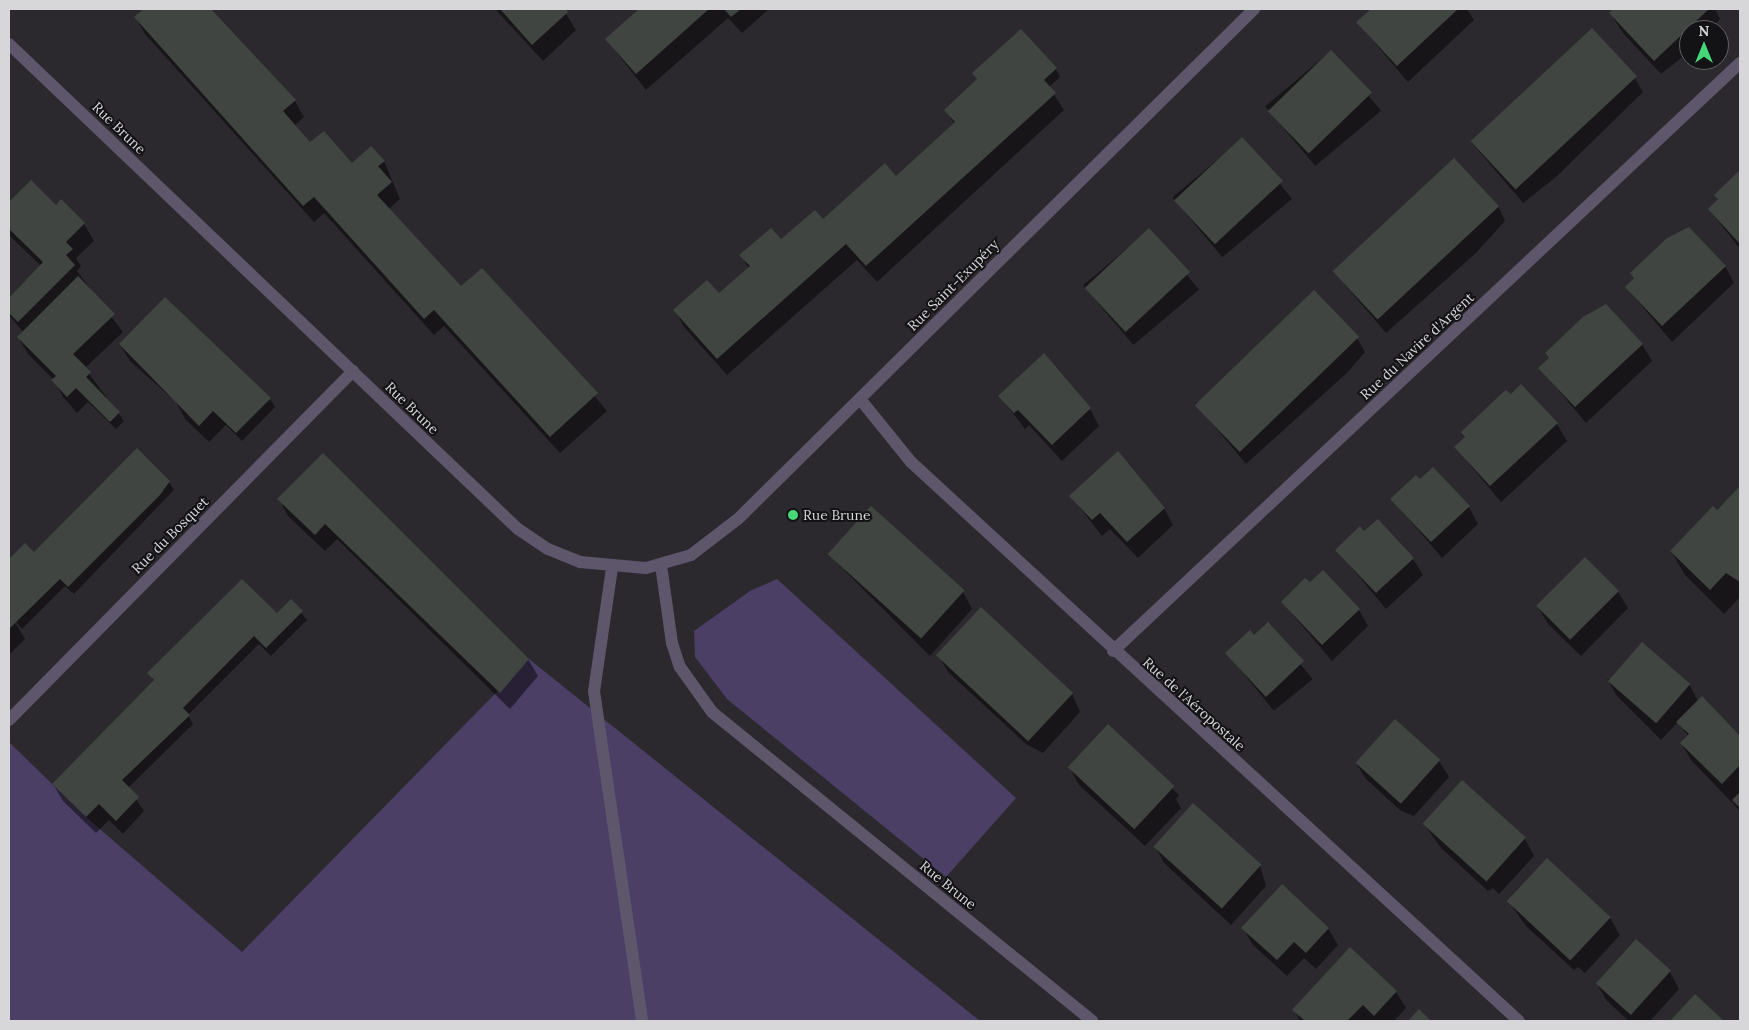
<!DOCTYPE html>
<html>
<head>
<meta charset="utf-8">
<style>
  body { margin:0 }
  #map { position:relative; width:1749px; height:1030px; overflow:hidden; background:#2b292e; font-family:Lora,serif }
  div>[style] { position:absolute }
  .green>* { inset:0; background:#4c3f66 }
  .shadow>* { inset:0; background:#0007; transform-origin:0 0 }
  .building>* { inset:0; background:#404541; transform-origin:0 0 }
  .service>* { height:12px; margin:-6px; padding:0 6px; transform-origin:6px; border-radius:6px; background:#5e576c }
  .minor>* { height:12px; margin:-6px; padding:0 6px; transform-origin:6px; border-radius:6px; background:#5e576c }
  .tertiary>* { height:12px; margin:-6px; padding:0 6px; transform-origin:6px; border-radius:6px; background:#5e576c }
  .dots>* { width:14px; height:14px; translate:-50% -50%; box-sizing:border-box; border:2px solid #131215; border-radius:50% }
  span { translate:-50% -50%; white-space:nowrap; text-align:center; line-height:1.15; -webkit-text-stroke:4px #131215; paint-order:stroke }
  .street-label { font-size:14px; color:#d7d7da }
  .poi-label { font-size:14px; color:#d7d7da }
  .left { translate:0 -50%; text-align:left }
  .frame { position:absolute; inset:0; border:10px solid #d7d7da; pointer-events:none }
  .north { position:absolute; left:1679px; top:20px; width:50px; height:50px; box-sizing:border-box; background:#131215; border:1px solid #616164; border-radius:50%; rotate:0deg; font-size:14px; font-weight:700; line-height:20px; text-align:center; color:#d7d7da }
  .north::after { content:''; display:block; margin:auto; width:18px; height:22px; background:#46d779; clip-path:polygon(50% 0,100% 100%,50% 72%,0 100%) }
</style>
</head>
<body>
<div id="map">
  <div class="green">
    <div style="clip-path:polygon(777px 579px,1016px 798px,946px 877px,727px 699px,695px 657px,694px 631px,750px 591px)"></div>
    <div style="clip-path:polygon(529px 659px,980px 1021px,9px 1021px,9px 742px,86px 817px,242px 952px)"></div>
  </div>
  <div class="shadow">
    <div style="clip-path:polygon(146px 9px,210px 9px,295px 101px,304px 117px,294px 126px,310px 144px,351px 164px,384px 161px,400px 199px,389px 209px,461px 288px,540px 331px,607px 411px,560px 453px,444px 326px,434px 335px,324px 213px,314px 222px,145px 34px,136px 18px)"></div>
    <div style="clip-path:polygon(495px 9px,563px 9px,576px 30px,543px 61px)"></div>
    <div style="clip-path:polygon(641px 9px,769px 9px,742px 33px,728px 18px,646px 90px,606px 39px)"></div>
    <div style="clip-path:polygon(1373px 9px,1467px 9px,1474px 20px,1408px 82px,1358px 23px)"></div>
    <div style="clip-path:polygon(1615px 9px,1715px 9px,1720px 19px,1710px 30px,1689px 30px,1689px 52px,1661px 74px,1623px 33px,1610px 13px)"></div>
    <div style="left:1331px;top:51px;width:78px;height:86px;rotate:50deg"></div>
    <div style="clip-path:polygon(1056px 69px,1060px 77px,1049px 87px,1064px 110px,877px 282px,857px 260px,727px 375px,684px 327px,675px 310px,718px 295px,749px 269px,741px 255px,823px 221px,896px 178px,955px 125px,946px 110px,978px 81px,974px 74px)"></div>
    <div style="clip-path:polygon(1633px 75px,1643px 92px,1556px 177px,1523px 203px,1472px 143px)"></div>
    <div style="left:1242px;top:139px;width:78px;height:91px;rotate:50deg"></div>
    <div style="clip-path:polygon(1740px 172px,1740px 249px,1709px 209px,1719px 200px,1716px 195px)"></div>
    <div style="clip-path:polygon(31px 182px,56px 207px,84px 224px,94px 241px,76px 258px,81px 266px,77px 271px,123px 332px,85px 368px,124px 421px,116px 429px,88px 402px,77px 413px,63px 397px,54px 380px,28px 354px,18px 337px,23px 332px,9px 315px,9px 299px,41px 266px,9px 235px,9px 204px)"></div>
    <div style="clip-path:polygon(1498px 206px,1505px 221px,1476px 253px,1386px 333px,1334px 272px)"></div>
    <div style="left:1149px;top:230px;width:78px;height:86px;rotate:50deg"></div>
    <div style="clip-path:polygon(1676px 233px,1725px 266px,1734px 283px,1672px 342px,1626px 287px)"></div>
    <div style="clip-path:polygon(1591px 312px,1642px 344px,1652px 361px,1586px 423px,1540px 368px,1549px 359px,1546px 354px)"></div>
    <div style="clip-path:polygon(1357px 338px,1365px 352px,1348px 372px,1246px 464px,1195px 403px)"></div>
    <div style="clip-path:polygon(120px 345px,270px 399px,275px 407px,242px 441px,226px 425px,209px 442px,185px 419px,176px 402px,130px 361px)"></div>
    <div style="clip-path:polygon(1000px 396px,1090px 409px,1099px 426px,1062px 461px,1029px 425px,1025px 429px)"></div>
    <div style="clip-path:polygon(1557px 424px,1567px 441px,1501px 502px,1455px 447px,1465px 438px,1462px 432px)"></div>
    <div style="clip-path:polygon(323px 455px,528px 659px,538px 676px,510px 709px,337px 539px,325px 551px,288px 516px,279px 499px)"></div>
    <div style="clip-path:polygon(1420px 481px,1469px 507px,1478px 524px,1442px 558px,1392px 499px)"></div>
    <div style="clip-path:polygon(169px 482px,174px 490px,74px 594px,65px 586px,22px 629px,12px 617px,25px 639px,9px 655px,9px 561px,25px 545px,34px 554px)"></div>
    <div style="clip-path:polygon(1740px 488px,1740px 597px,1724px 614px,1685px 575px,1671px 551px)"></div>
    <div style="clip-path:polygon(1071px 496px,1164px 508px,1173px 525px,1138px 558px,1110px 529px,1102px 536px)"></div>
    <div style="clip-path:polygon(1364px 533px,1413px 559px,1423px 575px,1386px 609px,1337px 550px)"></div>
    <div style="clip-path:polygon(828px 554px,963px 592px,972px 609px,930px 656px)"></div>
    <div style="clip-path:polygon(1618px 592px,1628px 608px,1581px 656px,1548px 624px,1538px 607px)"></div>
    <div style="clip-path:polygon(291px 601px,307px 620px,271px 656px,259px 644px,188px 715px,193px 724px,128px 788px,144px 811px,123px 834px,109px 820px,96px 833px,63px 801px,53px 784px,154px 682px,149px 673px,277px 614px)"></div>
    <div style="clip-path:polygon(1282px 602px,1359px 610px,1368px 626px,1332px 661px)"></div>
    <div style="left:1268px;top:624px;width:71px;height:50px;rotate:51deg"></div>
    <div style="clip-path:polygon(938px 655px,1072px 693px,1080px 712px,1043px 753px,1026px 744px,948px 672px)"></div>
    <div style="clip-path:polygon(1607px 679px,1689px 684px,1698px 701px,1740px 738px,1740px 811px,1691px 760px,1681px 743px,1688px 736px,1678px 722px,1661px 740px,1617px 696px)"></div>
    <div style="clip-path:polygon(1116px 734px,1179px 795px,1176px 799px,1181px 808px,1145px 846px,1079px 785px,1070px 768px)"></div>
    <div style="clip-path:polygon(1439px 761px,1449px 777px,1414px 816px,1401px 811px,1366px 779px,1356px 763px)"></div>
    <div style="clip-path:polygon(1424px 824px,1525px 839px,1534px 856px,1499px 894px,1493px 888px,1488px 891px,1441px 848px)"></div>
    <div style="clip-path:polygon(1155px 846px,1260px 866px,1266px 886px,1231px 925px,1164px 863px)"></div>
    <div style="clip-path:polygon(1547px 860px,1610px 918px,1620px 935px,1585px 973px,1578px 967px,1574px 970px,1526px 926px,1509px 902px)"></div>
    <div style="clip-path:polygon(1243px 928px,1328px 928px,1338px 945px,1316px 969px,1304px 958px,1287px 976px,1253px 945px)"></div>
    <div style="clip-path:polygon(1670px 972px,1679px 989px,1650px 1021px,1629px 1021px,1607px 1001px,1597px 984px)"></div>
    <div style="clip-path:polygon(1396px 992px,1406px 1008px,1394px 1021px,1300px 1021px,1294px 1010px)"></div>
    <div style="clip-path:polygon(1695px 996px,1723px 1021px,1672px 1021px)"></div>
  </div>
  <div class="building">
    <div style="clip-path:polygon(144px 9px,211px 9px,296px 100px,283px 111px,310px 142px,324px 131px,352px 163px,371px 146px,385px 161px,378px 166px,392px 182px,377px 195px,461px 286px,482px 268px,598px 393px,550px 437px,434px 310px,424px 319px,314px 197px,303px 206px,134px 17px)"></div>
    <div style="clip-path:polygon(500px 9px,565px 9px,568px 12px,532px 45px)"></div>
    <div style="clip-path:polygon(639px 9px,709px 9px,636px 74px,605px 39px)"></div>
    <div style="clip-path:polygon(724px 9px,741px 9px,731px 17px)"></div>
    <div style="clip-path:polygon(1371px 9px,1458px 9px,1397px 66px,1356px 22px)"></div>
    <div style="clip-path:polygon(1613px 9px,1709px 9px,1654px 61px,1609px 13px)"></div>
    <div style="left:1592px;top:28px;width:66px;height:166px;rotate:47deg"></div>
    <div style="clip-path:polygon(1021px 29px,1057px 68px,1044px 80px,1056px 93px,866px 266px,846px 244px,717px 359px,673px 310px,707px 280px,719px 293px,750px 266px,739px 255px,771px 228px,781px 239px,815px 210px,823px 219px,885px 163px,896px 176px,955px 122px,944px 110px,977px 79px,972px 73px)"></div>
    <div style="left:1331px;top:50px;width:59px;height:88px;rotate:46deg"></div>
    <div style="left:1242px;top:137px;width:60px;height:93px;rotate:47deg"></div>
    <div style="left:1454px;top:158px;width:66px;height:166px;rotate:47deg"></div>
    <div style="clip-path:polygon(1740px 170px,1740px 244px,1708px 209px,1718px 199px,1714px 195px)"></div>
    <div style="clip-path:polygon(31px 180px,56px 205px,61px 199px,85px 223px,66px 242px,73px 249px,66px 255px,75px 265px,18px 322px,9px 313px,9px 298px,43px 262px,9px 229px,9px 202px)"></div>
    <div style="clip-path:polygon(1689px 227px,1726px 266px,1662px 326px,1625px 287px,1634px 278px,1630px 273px,1667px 238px)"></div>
    <div style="left:1149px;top:228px;width:60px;height:88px;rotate:47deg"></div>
    <div style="clip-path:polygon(78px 276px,115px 314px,73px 354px,91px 372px,86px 377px,120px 412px,110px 422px,76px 388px,67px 397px,51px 380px,56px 376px,17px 337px)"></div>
    <div style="left:1314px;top:290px;width:65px;height:166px;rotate:46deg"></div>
    <div style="clip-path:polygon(165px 297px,271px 398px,236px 433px,213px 411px,199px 426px,119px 344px)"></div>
    <div style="clip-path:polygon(1606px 304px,1643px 344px,1575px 407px,1538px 368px,1549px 358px,1545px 353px,1583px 317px)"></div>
    <div style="clip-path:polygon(1044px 353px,1091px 408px,1052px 445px,1018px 410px,1014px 413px,998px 396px)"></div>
    <div style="clip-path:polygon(1521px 384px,1558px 423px,1490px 486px,1454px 447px,1465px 437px,1461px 432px,1498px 397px,1506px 390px,1511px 394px)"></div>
    <div style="clip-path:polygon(137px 448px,170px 481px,160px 495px,68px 587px,60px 579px,9px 629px,9px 559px,25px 543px,34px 552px)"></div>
    <div style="clip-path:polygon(1118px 451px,1165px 508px,1127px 542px,1100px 513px,1092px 520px,1069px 496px)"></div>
    <div style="clip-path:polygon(323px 453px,529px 659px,500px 693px,325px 524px,315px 535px,277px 499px)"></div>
    <div style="clip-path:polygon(1433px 467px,1470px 506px,1431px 542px,1390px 499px,1416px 475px,1420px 479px)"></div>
    <div style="clip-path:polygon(1740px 486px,1740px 582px,1726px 573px,1710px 590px,1670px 551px,1713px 506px,1717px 510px)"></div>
    <div style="left:871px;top:506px;width:126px;height:65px;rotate:42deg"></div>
    <div style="clip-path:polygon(1378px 519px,1414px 558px,1376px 593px,1335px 550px,1360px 526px,1364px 531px)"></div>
    <div style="left:1585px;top:557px;width:48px;height:69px;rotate:45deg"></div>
    <div style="clip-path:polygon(1323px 570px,1360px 609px,1322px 645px,1281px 602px,1305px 578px,1310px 582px)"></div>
    <div style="clip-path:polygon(242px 579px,277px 613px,291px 599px,303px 611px,266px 648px,254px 636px,183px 708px,190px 715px,122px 780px,139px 797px,116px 821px,99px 804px,86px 817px,52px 784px,154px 680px,147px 673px)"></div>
    <div style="left:981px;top:607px;width:126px;height:66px;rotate:43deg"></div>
    <div style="clip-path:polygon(1268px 622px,1304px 661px,1266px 697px,1225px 653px,1250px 630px,1254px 635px)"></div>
    <div style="left:1642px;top:642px;width:64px;height:52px;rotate:41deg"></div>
    <div style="clip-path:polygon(1702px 696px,1740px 736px,1740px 765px,1722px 784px,1680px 743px,1689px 734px,1676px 722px)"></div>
    <div style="left:1395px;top:719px;width:61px;height:59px;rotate:42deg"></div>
    <div style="left:1108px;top:724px;width:91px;height:59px;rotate:43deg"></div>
    <div style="left:1462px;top:780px;width:86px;height:59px;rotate:42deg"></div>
    <div style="clip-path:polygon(1740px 792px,1740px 808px,1732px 800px)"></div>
    <div style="left:1193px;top:803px;width:92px;height:59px;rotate:42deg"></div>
    <div style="left:1547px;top:858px;width:87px;height:59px;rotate:43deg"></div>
    <div style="clip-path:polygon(1282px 884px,1329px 928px,1306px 953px,1294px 942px,1277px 960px,1241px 928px)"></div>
    <div style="left:1636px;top:939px;width:47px;height:60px;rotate:42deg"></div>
    <div style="clip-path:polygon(1350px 947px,1397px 991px,1374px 1016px,1363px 1005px,1347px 1021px,1305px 1021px,1292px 1010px)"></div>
    <div style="clip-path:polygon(1695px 994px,1724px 1021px,1670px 1021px)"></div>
    <div style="clip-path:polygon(1419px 1009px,1431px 1021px,1408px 1021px)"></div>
  </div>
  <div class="service">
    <div style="left:612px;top:568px;width:124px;rotate:98.3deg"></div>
    <div style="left:594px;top:691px;width:333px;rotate:81.7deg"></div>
  </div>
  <div class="minor">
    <div style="left:860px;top:399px;width:81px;rotate:51deg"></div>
    <div style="left:911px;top:462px;width:826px;rotate:42.6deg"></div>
    <div style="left:661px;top:565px;width:79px;rotate:82deg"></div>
    <div style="left:672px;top:643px;width:25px;rotate:72deg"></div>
    <div style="left:680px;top:667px;width:55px;rotate:54.6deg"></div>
    <div style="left:712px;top:712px;width:490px;rotate:39.1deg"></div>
    <div style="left:1113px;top:651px;width:860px;rotate:-43.16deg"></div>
    <div style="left:9px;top:720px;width:490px;rotate:-45.4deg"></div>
  </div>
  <div class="tertiary">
    <div style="left:9px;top:44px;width:703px;rotate:43.62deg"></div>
    <div style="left:518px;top:529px;width:36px;rotate:34deg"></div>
    <div style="left:548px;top:549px;width:35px;rotate:22deg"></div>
    <div style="left:580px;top:562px;width:66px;rotate:5.2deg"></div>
    <div style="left:646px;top:568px;width:47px;rotate:-16.1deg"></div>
    <div style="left:691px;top:555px;width:59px;rotate:-37.5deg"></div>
    <div style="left:738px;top:519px;width:726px;rotate:-44.66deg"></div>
  </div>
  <div class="dots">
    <div style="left:793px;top:515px;background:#46d779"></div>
  </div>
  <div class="street-label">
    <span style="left:119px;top:128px;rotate:44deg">Rue Brune</span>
    <span style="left:953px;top:285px;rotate:-45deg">Rue Saint-Exupéry</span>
    <span style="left:1417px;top:346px;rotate:-43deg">Rue du Navire d'Argent</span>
    <span style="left:412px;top:408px;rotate:44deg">Rue Brune</span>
    <span style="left:170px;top:535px;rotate:-45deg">Rue du Bosquet</span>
    <span style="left:1194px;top:704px;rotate:42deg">Rue de l'Aéropostale</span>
    <span style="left:948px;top:885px;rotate:39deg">Rue Brune</span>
  </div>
  <div class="poi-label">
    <span class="left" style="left:803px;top:515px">Rue Brune</span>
  </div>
  <div class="frame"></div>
  <div class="north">N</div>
</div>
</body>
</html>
